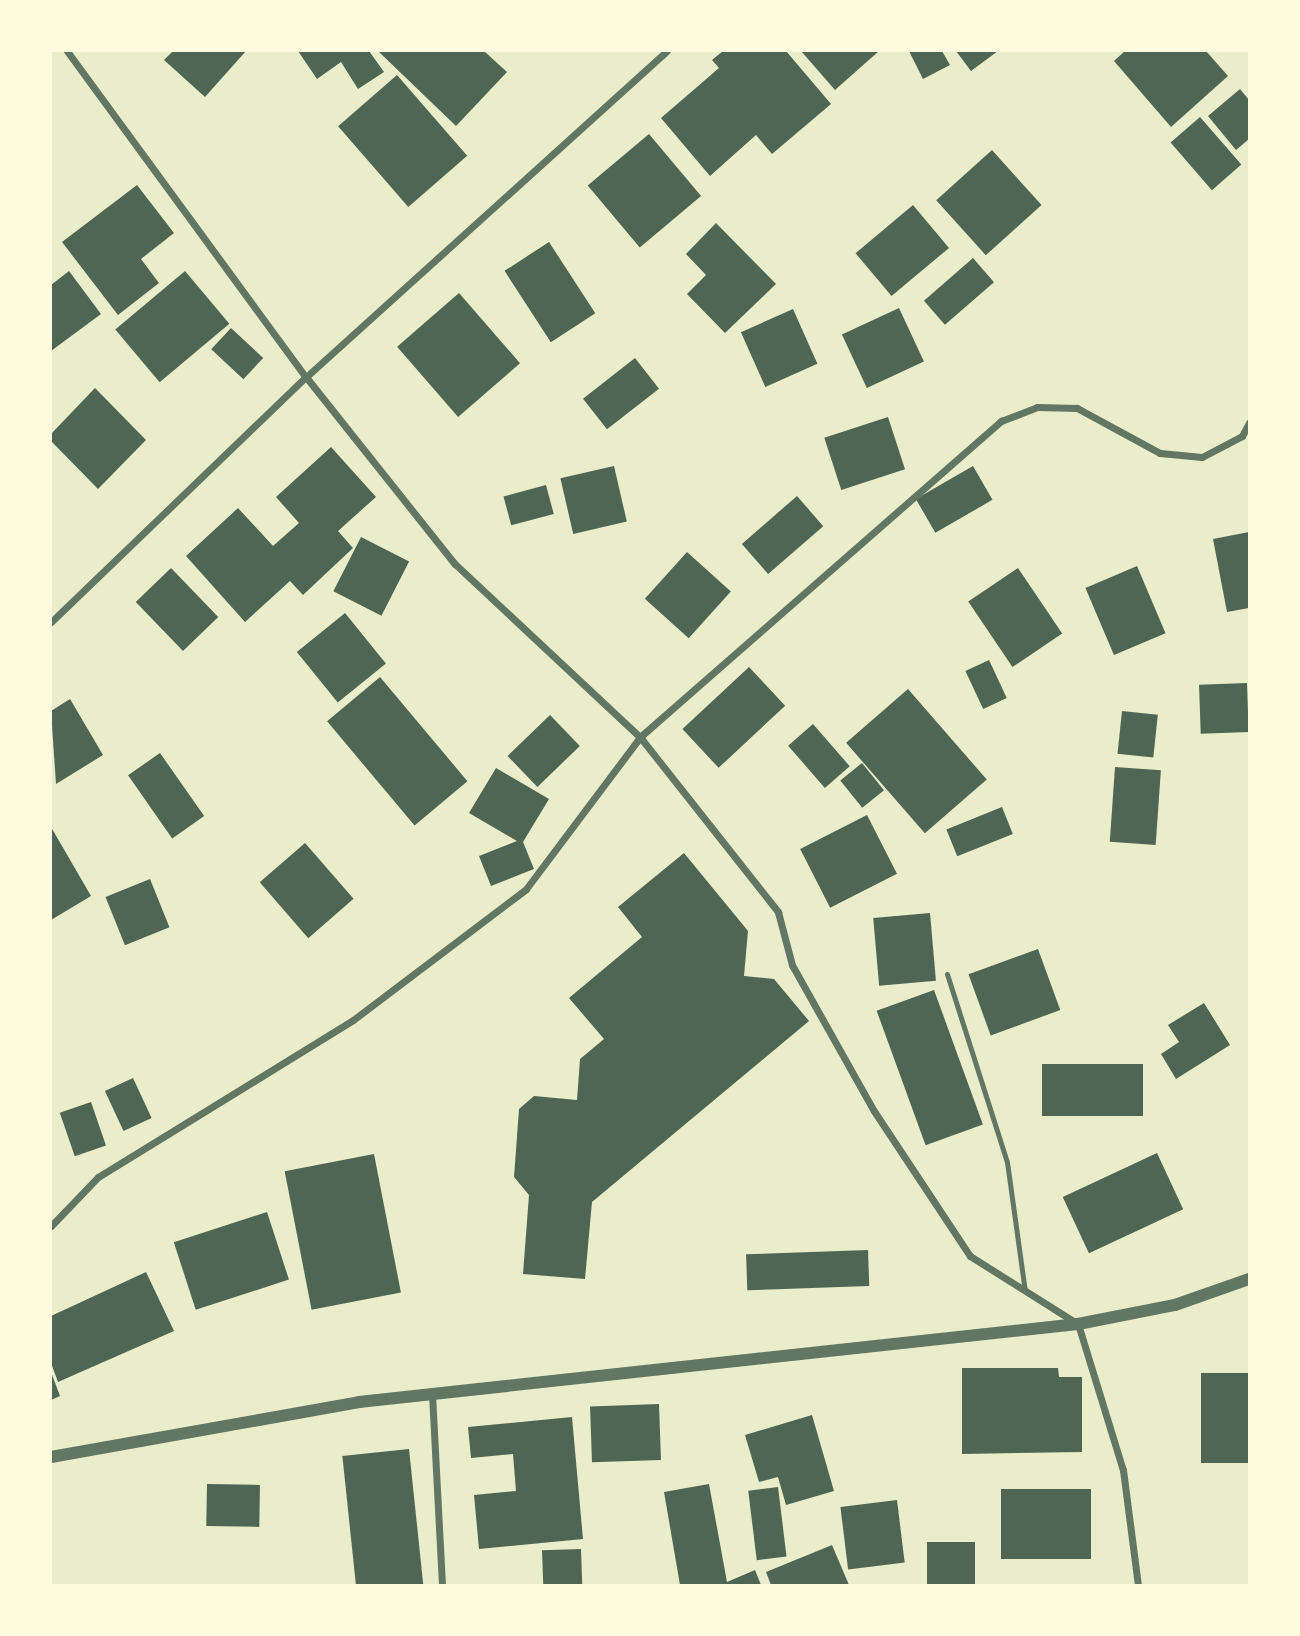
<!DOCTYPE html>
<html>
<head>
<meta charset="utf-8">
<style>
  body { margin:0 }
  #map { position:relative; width:1300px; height:1636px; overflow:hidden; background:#e9edc9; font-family:"DM Sans",sans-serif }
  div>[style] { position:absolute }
  .building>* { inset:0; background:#4f6655; transform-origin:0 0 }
  .service>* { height:5px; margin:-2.5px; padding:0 2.5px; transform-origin:2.5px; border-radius:2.5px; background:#617663 }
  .minor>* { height:7px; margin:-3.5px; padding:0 3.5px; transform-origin:3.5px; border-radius:3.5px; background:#617663 }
  .tertiary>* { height:12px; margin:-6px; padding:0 6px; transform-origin:6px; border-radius:6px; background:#617663 }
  span { translate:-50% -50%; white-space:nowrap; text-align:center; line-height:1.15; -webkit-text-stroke:6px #fefae0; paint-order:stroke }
  .frame { position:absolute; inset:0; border:52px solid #fefae0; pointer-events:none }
</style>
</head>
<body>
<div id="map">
  <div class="building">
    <div style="clip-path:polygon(173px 51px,246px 51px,205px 97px,164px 60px)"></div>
    <div style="clip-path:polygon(298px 51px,369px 51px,384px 72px,358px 89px,341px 62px,317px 79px)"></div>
    <div style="clip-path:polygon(378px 51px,484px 51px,507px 72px,456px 126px)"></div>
    <div style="clip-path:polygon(723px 51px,786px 51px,831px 104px,772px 154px,756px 135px,710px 176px,661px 118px,719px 68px,712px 60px)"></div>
    <div style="clip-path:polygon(801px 51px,879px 51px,835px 90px)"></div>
    <div style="clip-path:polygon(909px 51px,942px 51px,950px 65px,923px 79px)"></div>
    <div style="clip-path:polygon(956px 51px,998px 51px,971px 71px)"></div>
    <div style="clip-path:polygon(1125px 51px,1206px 51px,1228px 76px,1171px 127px,1114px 61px)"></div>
    <div style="left:397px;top:75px;width:107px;height:78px;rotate:49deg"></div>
    <div style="clip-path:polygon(1240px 89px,1249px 100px,1249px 139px,1236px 150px,1208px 116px)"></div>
    <div style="left:1200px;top:117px;width:63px;height:39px;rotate:49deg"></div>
    <div style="left:649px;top:134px;width:81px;height:80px;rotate:50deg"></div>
    <div style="left:992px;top:150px;width:74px;height:75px;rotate:48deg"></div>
    <div style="clip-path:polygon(137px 185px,174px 233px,141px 259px,159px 283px,118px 315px,62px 242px)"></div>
    <div style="left:913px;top:205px;width:56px;height:75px;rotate:50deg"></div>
    <div style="clip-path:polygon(716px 223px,776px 284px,725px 333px,687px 294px,706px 275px,686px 254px)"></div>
    <div style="left:549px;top:242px;width:85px;height:53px;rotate:57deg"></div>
    <div style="left:973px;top:258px;width:32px;height:65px;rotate:49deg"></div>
    <div style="clip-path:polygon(69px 271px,101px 314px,51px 351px,51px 285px)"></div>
    <div style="left:185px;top:271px;width:69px;height:91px;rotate:50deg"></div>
    <div style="left:459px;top:293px;width:93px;height:82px;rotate:49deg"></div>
    <div style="left:899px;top:308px;width:59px;height:63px;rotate:65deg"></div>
    <div style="left:793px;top:309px;width:60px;height:57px;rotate:66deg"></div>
    <div style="left:231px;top:328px;width:44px;height:29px;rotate:43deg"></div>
    <div style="left:635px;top:358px;width:39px;height:66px;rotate:52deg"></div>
    <div style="clip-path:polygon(95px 388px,146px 440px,98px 489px,51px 441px,51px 434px)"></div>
    <div style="left:888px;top:417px;width:55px;height:67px;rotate:72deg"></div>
    <div style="clip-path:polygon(331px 447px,376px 497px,338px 531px,353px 548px,303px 595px,290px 581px,245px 622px,186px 556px,238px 508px,273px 546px,299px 523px,276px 497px)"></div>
    <div style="left:614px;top:466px;width:57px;height:55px;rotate:77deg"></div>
    <div style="left:973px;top:466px;width:39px;height:66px;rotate:60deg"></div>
    <div style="left:546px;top:485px;width:30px;height:44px;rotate:75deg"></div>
    <div style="left:797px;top:496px;width:40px;height:73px;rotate:49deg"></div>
    <div style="clip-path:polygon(1249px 532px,1249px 608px,1227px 612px,1213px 539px)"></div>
    <div style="left:361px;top:537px;width:54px;height:61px;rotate:27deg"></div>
    <div style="left:687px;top:552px;width:59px;height:63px;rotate:42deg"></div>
    <div style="left:1137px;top:566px;width:73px;height:56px;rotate:67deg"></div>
    <div style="left:171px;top:568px;width:68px;height:49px;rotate:46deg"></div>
    <div style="left:1018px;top:568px;width:79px;height:60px;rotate:56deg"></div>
    <div style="left:345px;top:613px;width:65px;height:62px;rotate:51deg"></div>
    <div style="left:989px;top:660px;width:42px;height:26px;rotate:65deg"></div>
    <div style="left:749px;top:667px;width:53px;height:91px;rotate:47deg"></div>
    <div style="left:380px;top:677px;width:136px;height:69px;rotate:50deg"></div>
    <div style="left:1247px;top:683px;width:49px;height:48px;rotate:88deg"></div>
    <div style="left:908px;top:689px;width:120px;height:82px;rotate:49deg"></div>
    <div style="clip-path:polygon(70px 699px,103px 755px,56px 784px,51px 711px)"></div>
    <div style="left:1122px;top:711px;width:36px;height:43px;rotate:6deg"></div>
    <div style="left:550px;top:715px;width:43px;height:59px;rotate:46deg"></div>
    <div style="left:813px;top:724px;width:56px;height:33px;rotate:49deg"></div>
    <div style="left:160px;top:753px;width:77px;height:39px;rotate:55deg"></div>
    <div style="left:862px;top:763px;width:35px;height:28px;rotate:51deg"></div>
    <div style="left:1115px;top:767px;width:46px;height:75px;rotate:4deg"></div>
    <div style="clip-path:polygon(496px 768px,549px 799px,523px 842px,534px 869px,491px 886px,479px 856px,517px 841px,469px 813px)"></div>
    <div style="left:1002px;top:807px;width:29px;height:60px;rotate:68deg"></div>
    <div style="left:867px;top:815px;width:66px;height:75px;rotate:63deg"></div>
    <div style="clip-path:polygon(51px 827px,91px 896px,51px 920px)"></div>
    <div style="left:305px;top:843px;width:74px;height:60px;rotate:49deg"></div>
    <div style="clip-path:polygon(684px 853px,748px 931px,744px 976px,774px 979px,809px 1021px,592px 1202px,585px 1279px,523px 1274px,529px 1195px,514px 1177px,519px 1109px,534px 1096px,577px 1100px,580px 1059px,604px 1039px,569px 998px,642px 937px,618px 907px)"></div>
    <div style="left:150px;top:879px;width:52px;height:48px;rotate:68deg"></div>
    <div style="left:930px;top:913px;width:68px;height:57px;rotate:85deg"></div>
    <div style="left:1038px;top:949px;width:65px;height:74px;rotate:70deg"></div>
    <div style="left:934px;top:990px;width:143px;height:61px;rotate:70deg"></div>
    <div style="clip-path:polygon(1204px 1003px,1230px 1045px,1176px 1079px,1161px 1054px,1179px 1042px,1168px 1025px)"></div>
    <div style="left:1042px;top:1064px;width:101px;height:52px"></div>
    <div style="left:133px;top:1078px;width:44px;height:31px;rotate:65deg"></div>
    <div style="left:91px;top:1102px;width:46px;height:33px;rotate:71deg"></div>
    <div style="left:1157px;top:1153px;width:62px;height:104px;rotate:65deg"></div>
    <div style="left:374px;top:1154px;width:141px;height:91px;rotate:79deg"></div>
    <div style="left:267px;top:1212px;width:71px;height:98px;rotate:72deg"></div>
    <div style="left:868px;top:1250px;width:36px;height:122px;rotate:88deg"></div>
    <div style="clip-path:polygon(146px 1272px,174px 1331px,58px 1382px,51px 1363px,51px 1316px)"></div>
    <div style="clip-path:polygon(962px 1368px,1058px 1368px,1059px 1377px,1082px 1377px,1082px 1452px,962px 1454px)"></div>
    <div style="clip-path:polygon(51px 1372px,60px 1396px,51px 1400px)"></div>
    <div style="left:1249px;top:1373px;width:90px;height:48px;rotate:90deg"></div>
    <div style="left:659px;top:1404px;width:56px;height:69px;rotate:88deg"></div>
    <div style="clip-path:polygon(812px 1415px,834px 1491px,786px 1505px,778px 1477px,759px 1482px,745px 1435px)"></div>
    <div style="clip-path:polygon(572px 1417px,583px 1539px,479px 1549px,474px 1495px,516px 1491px,513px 1454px,471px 1458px,468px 1427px)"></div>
    <div style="left:409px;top:1449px;width:137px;height:67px;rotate:84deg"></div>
    <div style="left:207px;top:1484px;width:53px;height:42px;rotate:1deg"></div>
    <div style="clip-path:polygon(709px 1484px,727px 1582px,755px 1570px,761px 1585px,680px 1585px,664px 1492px)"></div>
    <div style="left:778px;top:1487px;width:70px;height:30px;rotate:83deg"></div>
    <div style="left:1001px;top:1489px;width:90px;height:70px"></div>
    <div style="left:897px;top:1500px;width:63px;height:57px;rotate:83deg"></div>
    <div style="left:927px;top:1542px;width:48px;height:43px"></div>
    <div style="clip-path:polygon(832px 1545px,849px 1585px,771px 1585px,766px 1572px)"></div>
    <div style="left:581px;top:1549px;width:36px;height:39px;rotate:88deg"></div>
  </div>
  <div class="service">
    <div style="left:947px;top:974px;width:197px;rotate:72.3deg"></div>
    <div style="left:1007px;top:1162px;width:130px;rotate:82.1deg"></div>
  </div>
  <div class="minor">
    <div style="left:67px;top:51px;width:404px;rotate:53.8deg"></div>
    <div style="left:306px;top:377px;width:239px;rotate:51.5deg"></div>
    <div style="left:455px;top:564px;width:253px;rotate:43.1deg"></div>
    <div style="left:640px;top:737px;width:223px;rotate:51.7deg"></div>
    <div style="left:778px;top:912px;width:55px;rotate:75.2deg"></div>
    <div style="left:792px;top:965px;width:167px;rotate:60.7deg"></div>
    <div style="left:874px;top:1111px;width:174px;rotate:56.5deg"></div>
    <div style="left:970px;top:1256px;width:128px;rotate:32.2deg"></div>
    <div style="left:1078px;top:1324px;width:153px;rotate:72.9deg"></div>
    <div style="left:1123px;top:1470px;width:116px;rotate:82.6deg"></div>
    <div style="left:51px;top:622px;width:354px;rotate:-43.9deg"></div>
    <div style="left:306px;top:377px;width:486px;rotate:-42.1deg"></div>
    <div style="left:51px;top:1226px;width:68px;rotate:-46.2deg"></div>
    <div style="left:98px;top:1177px;width:299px;rotate:-31.6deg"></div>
    <div style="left:353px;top:1020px;width:217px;rotate:-37.1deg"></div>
    <div style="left:526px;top:889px;width:190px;rotate:-53.1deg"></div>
    <div style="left:640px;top:737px;width:480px;rotate:-41.2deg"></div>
    <div style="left:1001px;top:421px;width:39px;rotate:-21deg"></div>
    <div style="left:1037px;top:407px;width:40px;rotate:1.4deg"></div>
    <div style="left:1077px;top:408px;width:94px;rotate:28.5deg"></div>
    <div style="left:1160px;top:453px;width:42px;rotate:5.4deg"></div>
    <div style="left:1202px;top:457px;width:45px;rotate:-27.7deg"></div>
    <div style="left:1242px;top:436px;width:15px;rotate:-62deg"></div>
    <div style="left:432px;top:1394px;width:191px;rotate:87deg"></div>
  </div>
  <div class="tertiary">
    <div style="left:51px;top:1457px;width:313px;rotate:-10.1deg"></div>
    <div style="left:359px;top:1402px;width:723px;rotate:-6.19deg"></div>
    <div style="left:1078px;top:1324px;width:99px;rotate:-11.1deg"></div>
    <div style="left:1175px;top:1305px;width:78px;rotate:-19.4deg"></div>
  </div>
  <div class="frame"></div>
</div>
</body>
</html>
